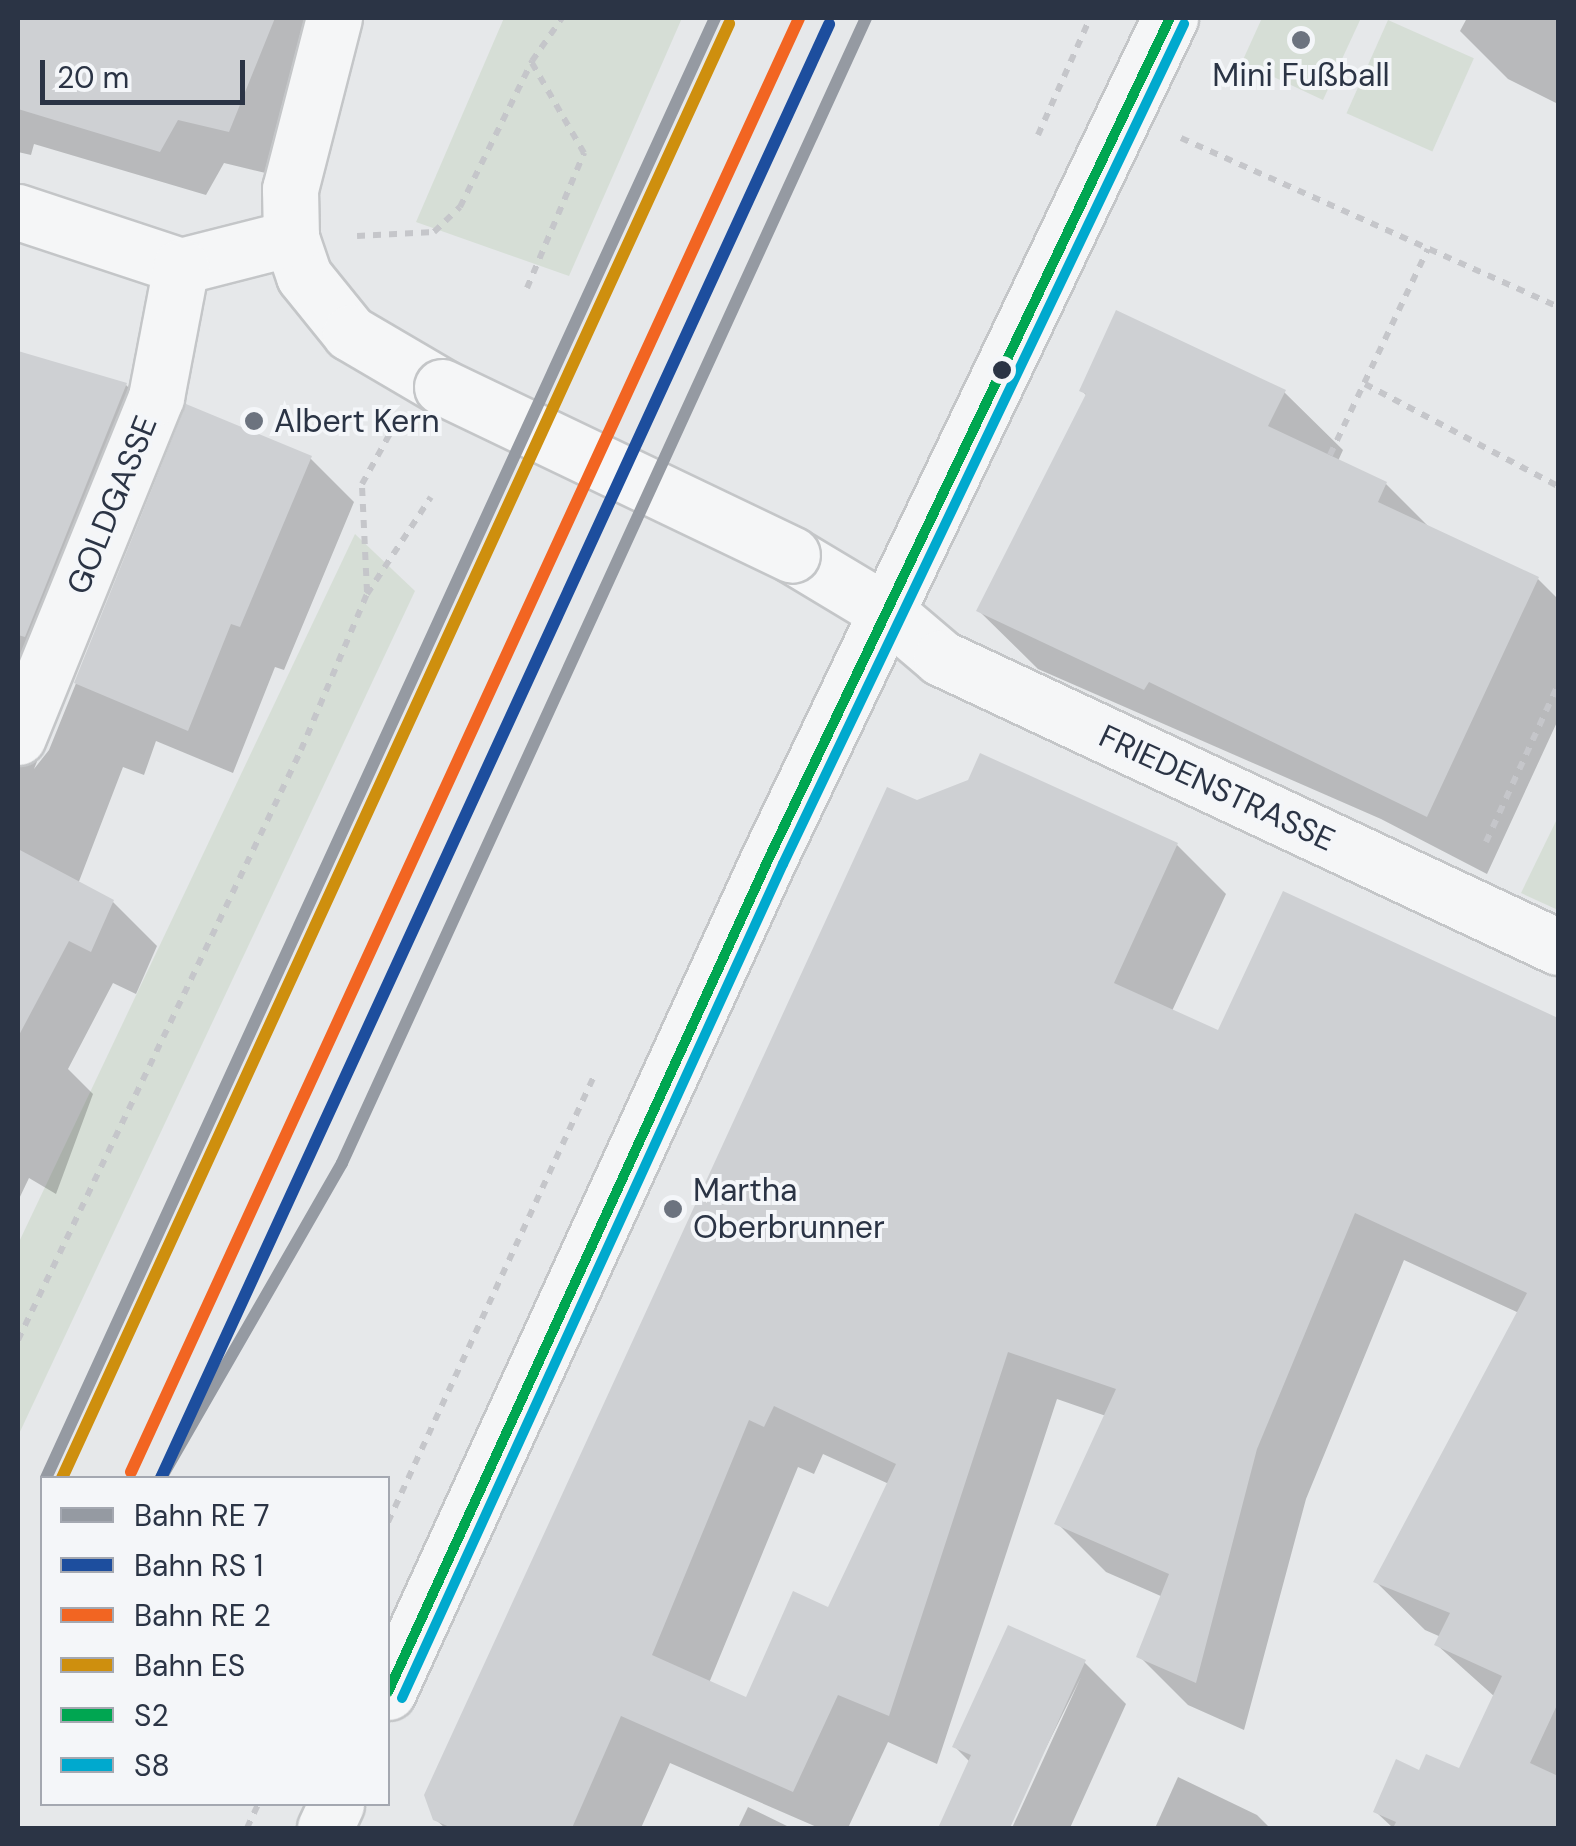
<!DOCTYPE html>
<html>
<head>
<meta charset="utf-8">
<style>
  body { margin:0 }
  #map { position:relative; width:1576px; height:1846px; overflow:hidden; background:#e6e8ea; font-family:"DM Sans",sans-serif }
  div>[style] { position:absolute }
  .green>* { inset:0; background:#d6ded6; transform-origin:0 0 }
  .shadow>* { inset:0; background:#0003 }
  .building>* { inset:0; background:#ced0d3 }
  .path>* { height:6px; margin-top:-3px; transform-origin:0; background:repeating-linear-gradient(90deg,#c5c6ca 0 8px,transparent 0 16px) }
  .roads { filter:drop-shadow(2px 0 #c4c6c8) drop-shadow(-2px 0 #c4c6c8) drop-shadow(0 2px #c4c6c8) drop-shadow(0 -2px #c4c6c8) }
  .minor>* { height:55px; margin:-27.5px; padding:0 27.5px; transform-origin:27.5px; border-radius:27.5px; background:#f5f6f7 }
  .bridges { filter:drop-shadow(2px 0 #c4c6c8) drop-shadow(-2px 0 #c4c6c8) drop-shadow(0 2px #c4c6c8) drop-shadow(0 -2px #c4c6c8) }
  .minor-bridge>* { height:55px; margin:-27.5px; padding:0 27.5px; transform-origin:27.5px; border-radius:27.5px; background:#f5f6f7 }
  .bus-1>* { height:10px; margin:-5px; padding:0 5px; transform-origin:5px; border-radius:5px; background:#00a651 }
  .bus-2>* { height:10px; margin:-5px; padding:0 5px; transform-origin:5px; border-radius:5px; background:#00a9ce }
  .rail-1>* { height:12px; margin:-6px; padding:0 6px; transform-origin:6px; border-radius:6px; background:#959aa2 }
  .rail-2>* { height:12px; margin:-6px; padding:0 6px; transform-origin:6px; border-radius:6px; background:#1d4e9e }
  .rail-3>* { height:12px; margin:-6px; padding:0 6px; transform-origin:6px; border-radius:6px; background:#f26522 }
  .rail-4>* { height:12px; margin:-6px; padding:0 6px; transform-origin:6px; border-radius:6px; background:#ce8f0e }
  .dots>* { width:28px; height:28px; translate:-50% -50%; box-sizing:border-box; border:5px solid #f4f6f9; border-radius:50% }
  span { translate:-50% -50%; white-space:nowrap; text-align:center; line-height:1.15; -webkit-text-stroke:8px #f4f6f9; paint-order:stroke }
  .poi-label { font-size:32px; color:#2b3445 }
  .left { translate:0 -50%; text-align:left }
  .street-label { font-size:32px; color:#2b3445 }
  .frame { position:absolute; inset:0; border:20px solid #2b3445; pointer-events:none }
  .legend { position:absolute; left:40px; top:1476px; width:350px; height:330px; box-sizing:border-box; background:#f4f6f9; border:2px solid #a4a8b1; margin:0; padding:12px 18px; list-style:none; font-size:30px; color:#2b3445 }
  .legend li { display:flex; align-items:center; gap:20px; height:50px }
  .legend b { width:50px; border:2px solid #a4a8b1 }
  .scale { position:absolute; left:40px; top:60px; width:205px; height:45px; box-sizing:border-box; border:5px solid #2b3445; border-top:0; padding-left:12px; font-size:30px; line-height:35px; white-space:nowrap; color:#2b3445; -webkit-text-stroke:8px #f4f6f9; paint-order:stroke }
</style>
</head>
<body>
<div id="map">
  <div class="green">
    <div style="clip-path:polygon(504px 18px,682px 18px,569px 276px,416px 222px)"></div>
    <div style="clip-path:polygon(1262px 18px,1361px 18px,1323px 100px,1242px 62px)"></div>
    <div style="left:1388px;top:20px;width:94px;height:102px;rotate:24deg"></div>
    <div style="clip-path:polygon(355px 534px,415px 591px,18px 1436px,18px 1244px)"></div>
    <div style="clip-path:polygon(1558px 817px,1558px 910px,1521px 893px)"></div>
  </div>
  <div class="shadow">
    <div style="clip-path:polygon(18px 18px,338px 18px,274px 175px,224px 163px,206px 195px,34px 144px,31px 155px,18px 152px)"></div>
    <div style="clip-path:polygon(1467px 18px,1558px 18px,1558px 104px,1508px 79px,1460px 31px)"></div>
    <div style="clip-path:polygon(18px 354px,126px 385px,170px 429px,34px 769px,49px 750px,188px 407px,310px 458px,354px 502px,284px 670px,275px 667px,233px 773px,156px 741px,144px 775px,123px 767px,78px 884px,113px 902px,157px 946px,136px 994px,113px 983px,68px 1069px,93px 1094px,56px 1194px,29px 1178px,18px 1201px)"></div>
    <div style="clip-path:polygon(1082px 391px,1284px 392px,1343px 450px,1338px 461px,1386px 484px,1431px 529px,1538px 579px,1558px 599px,1558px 720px,1487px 874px,1381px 819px,1038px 669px,979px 611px,1087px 396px)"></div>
    <div style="clip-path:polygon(evenodd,917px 803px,1177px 845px,1226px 894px,1172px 1011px,1219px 1033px,1284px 894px,1558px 1019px,1558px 1828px,1393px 1828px,1376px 1812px,1420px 1774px,1460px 1771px,1495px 1697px,1437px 1645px,1441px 1637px,1425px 1630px,1376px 1582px,1519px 1313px,1404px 1260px,1306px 1499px,1244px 1730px,1188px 1705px,1139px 1656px,1163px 1597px,1106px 1572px,1057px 1523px,1106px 1416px,1057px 1399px,937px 1764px,888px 1742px,848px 1828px,819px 1828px,670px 1763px,641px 1828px,445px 1828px,435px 1819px,917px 803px,823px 1454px,889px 1484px,829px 1610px,747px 1701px,709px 1683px,798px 1467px,814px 1474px,823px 1454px)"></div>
    <div style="clip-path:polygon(1084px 1662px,1126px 1704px,1070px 1828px,1012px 1828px,1081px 1677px,1006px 1828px,941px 1828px,970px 1762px,955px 1747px)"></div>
    <div style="clip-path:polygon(1178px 1777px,1257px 1815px,1270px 1828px,1155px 1828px)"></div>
    <div style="clip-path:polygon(748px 1807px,791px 1828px,738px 1828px)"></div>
  </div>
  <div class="building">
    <div style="clip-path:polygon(18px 18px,275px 18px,229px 132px,178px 120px,160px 152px,18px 109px)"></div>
    <div style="clip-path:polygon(1116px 310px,1286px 390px,1268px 426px,1387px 482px,1378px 502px,1539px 577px,1427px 817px,1149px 682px,1144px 690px,976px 611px,1086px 394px,1079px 391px)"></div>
    <div style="clip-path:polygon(18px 351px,127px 383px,25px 637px,18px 635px)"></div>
    <div style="clip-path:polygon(186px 404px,312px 456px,240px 627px,231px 624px,188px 731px,74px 683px)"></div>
    <div style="clip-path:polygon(evenodd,980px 753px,1178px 843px,1114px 983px,1218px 1030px,1283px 891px,1558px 1018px,1558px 1703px,1530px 1763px,1558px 1776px,1558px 1828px,1393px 1828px,1396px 1822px,1373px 1812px,1396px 1759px,1419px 1770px,1426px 1754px,1459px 1768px,1502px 1676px,1434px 1645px,1450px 1613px,1373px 1582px,1527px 1293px,1355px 1213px,1257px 1449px,1196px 1683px,1136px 1657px,1169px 1574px,1054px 1524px,1116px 1389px,1008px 1352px,889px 1716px,838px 1695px,793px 1792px,621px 1716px,572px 1828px,452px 1828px,433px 1820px,424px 1795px,887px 787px,917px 800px,968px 780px,980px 753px,774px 1406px,896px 1464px,828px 1607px,793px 1591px,746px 1697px,652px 1655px,749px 1420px,764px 1427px,774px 1406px)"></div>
    <div style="clip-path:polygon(18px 849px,114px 900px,91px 952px,69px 941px,18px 1037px)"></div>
    <div style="clip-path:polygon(1008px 1625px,1086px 1660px,1010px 1828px,938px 1828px,971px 1755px,952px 1747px)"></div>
  </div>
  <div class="path">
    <div style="left:1038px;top:135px;width:128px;rotate:-66deg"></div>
    <div style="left:1181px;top:138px;width:413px;rotate:24.1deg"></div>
    <div style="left:357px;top:236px;width:77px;rotate:-3deg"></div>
    <div style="left:434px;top:232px;width:36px;rotate:-44deg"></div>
    <div style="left:460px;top:207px;width:163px;rotate:-63.7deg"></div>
    <div style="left:532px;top:61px;width:52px;rotate:-55.1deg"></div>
    <div style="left:527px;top:288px;width:147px;rotate:-67.1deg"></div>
    <div style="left:584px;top:153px;width:104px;rotate:-120deg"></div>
    <div style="left:1365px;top:384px;width:218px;rotate:27.9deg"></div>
    <div style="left:1330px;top:455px;width:228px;rotate:-64.6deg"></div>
    <div style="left:367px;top:592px;width:108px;rotate:-92.7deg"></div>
    <div style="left:362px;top:484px;width:64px;rotate:-61deg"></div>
    <div style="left:1486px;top:842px;width:173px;rotate:-65.4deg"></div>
    <div style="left:18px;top:1340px;width:654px;rotate:-64.37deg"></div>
    <div style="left:301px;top:750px;width:169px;rotate:-67.1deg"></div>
    <div style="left:367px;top:594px;width:116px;rotate:-56.6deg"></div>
    <div style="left:388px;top:1522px;width:489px;rotate:-65.2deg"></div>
    <div style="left:247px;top:1828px;width:26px;rotate:-65deg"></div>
  </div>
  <div class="roads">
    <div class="minor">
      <div style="left:334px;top:18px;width:177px;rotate:104.4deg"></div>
      <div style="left:290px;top:189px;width:49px;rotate:88.8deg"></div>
      <div style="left:291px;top:238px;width:40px;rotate:71.1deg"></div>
      <div style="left:304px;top:276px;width:73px;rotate:51.1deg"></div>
      <div style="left:350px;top:333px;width:107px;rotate:30.4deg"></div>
      <div style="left:18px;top:212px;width:172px;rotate:18.3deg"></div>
      <div style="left:181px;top:266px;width:114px;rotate:-14.3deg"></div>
      <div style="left:792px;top:555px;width:111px;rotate:31deg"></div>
      <div style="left:887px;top:612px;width:71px;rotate:40.4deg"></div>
      <div style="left:941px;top:658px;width:681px;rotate:25.1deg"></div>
      <div style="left:18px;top:737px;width:367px;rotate:-67.9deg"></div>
      <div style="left:156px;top:397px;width:133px;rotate:-79.2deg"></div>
      <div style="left:388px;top:1692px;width:917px;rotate:-65.45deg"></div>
      <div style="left:769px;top:858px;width:931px;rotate:-64.48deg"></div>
      <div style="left:325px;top:1828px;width:26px;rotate:-65deg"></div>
    </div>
  </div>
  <div class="bridges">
    <div class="minor-bridge">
      <div style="left:442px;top:387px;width:388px;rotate:25.6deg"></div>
    </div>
  </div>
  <div class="bus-1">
    <div style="left:388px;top:1692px;width:917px;rotate:-65.45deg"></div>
    <div style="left:769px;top:858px;width:931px;rotate:-64.48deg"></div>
  </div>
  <div class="bus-2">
    <div style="left:402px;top:1698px;width:917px;rotate:-65.45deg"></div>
    <div style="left:783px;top:864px;width:931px;rotate:-64.48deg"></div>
  </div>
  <div class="rail-1">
    <div style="left:46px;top:1478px;width:1606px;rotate:-65.38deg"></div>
    <div style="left:161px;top:1478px;width:363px;rotate:-60.1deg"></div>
    <div style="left:342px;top:1163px;width:1259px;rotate:-65.41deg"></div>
  </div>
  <div class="rail-2">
    <div style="left:161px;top:1478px;width:1600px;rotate:-65.32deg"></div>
  </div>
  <div class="rail-3">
    <div style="left:131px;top:1472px;width:1600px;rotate:-65.32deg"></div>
  </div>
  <div class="rail-4">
    <div style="left:62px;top:1478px;width:1600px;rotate:-65.36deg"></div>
  </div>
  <div class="dots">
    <div style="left:1301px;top:40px;background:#6c737f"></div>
    <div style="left:1002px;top:370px;background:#2b3445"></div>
    <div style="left:254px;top:421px;background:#6c737f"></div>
    <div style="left:673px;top:1209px;background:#6c737f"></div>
  </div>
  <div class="poi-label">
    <span style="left:1301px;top:75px">Mini Fußball</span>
    <span class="left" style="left:274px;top:421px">Albert Kern</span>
    <span class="left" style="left:693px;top:1209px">Martha<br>Oberbrunner</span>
  </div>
  <div class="street-label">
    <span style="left:112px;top:505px;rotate:-68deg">GOLDGASSE</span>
    <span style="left:1217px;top:788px;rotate:25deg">FRIEDENSTRASSE</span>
  </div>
  <div class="frame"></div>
  <ul class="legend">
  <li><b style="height:12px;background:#959aa2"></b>Bahn RE 7</li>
  <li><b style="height:12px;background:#1d4e9e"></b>Bahn RS 1</li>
  <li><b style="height:12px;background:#f26522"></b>Bahn RE 2</li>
  <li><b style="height:12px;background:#ce8f0e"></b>Bahn ES</li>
  <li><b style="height:12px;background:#00a651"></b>S2</li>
  <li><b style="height:12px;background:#00a9ce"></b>S8</li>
  </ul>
  <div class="scale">20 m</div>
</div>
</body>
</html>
